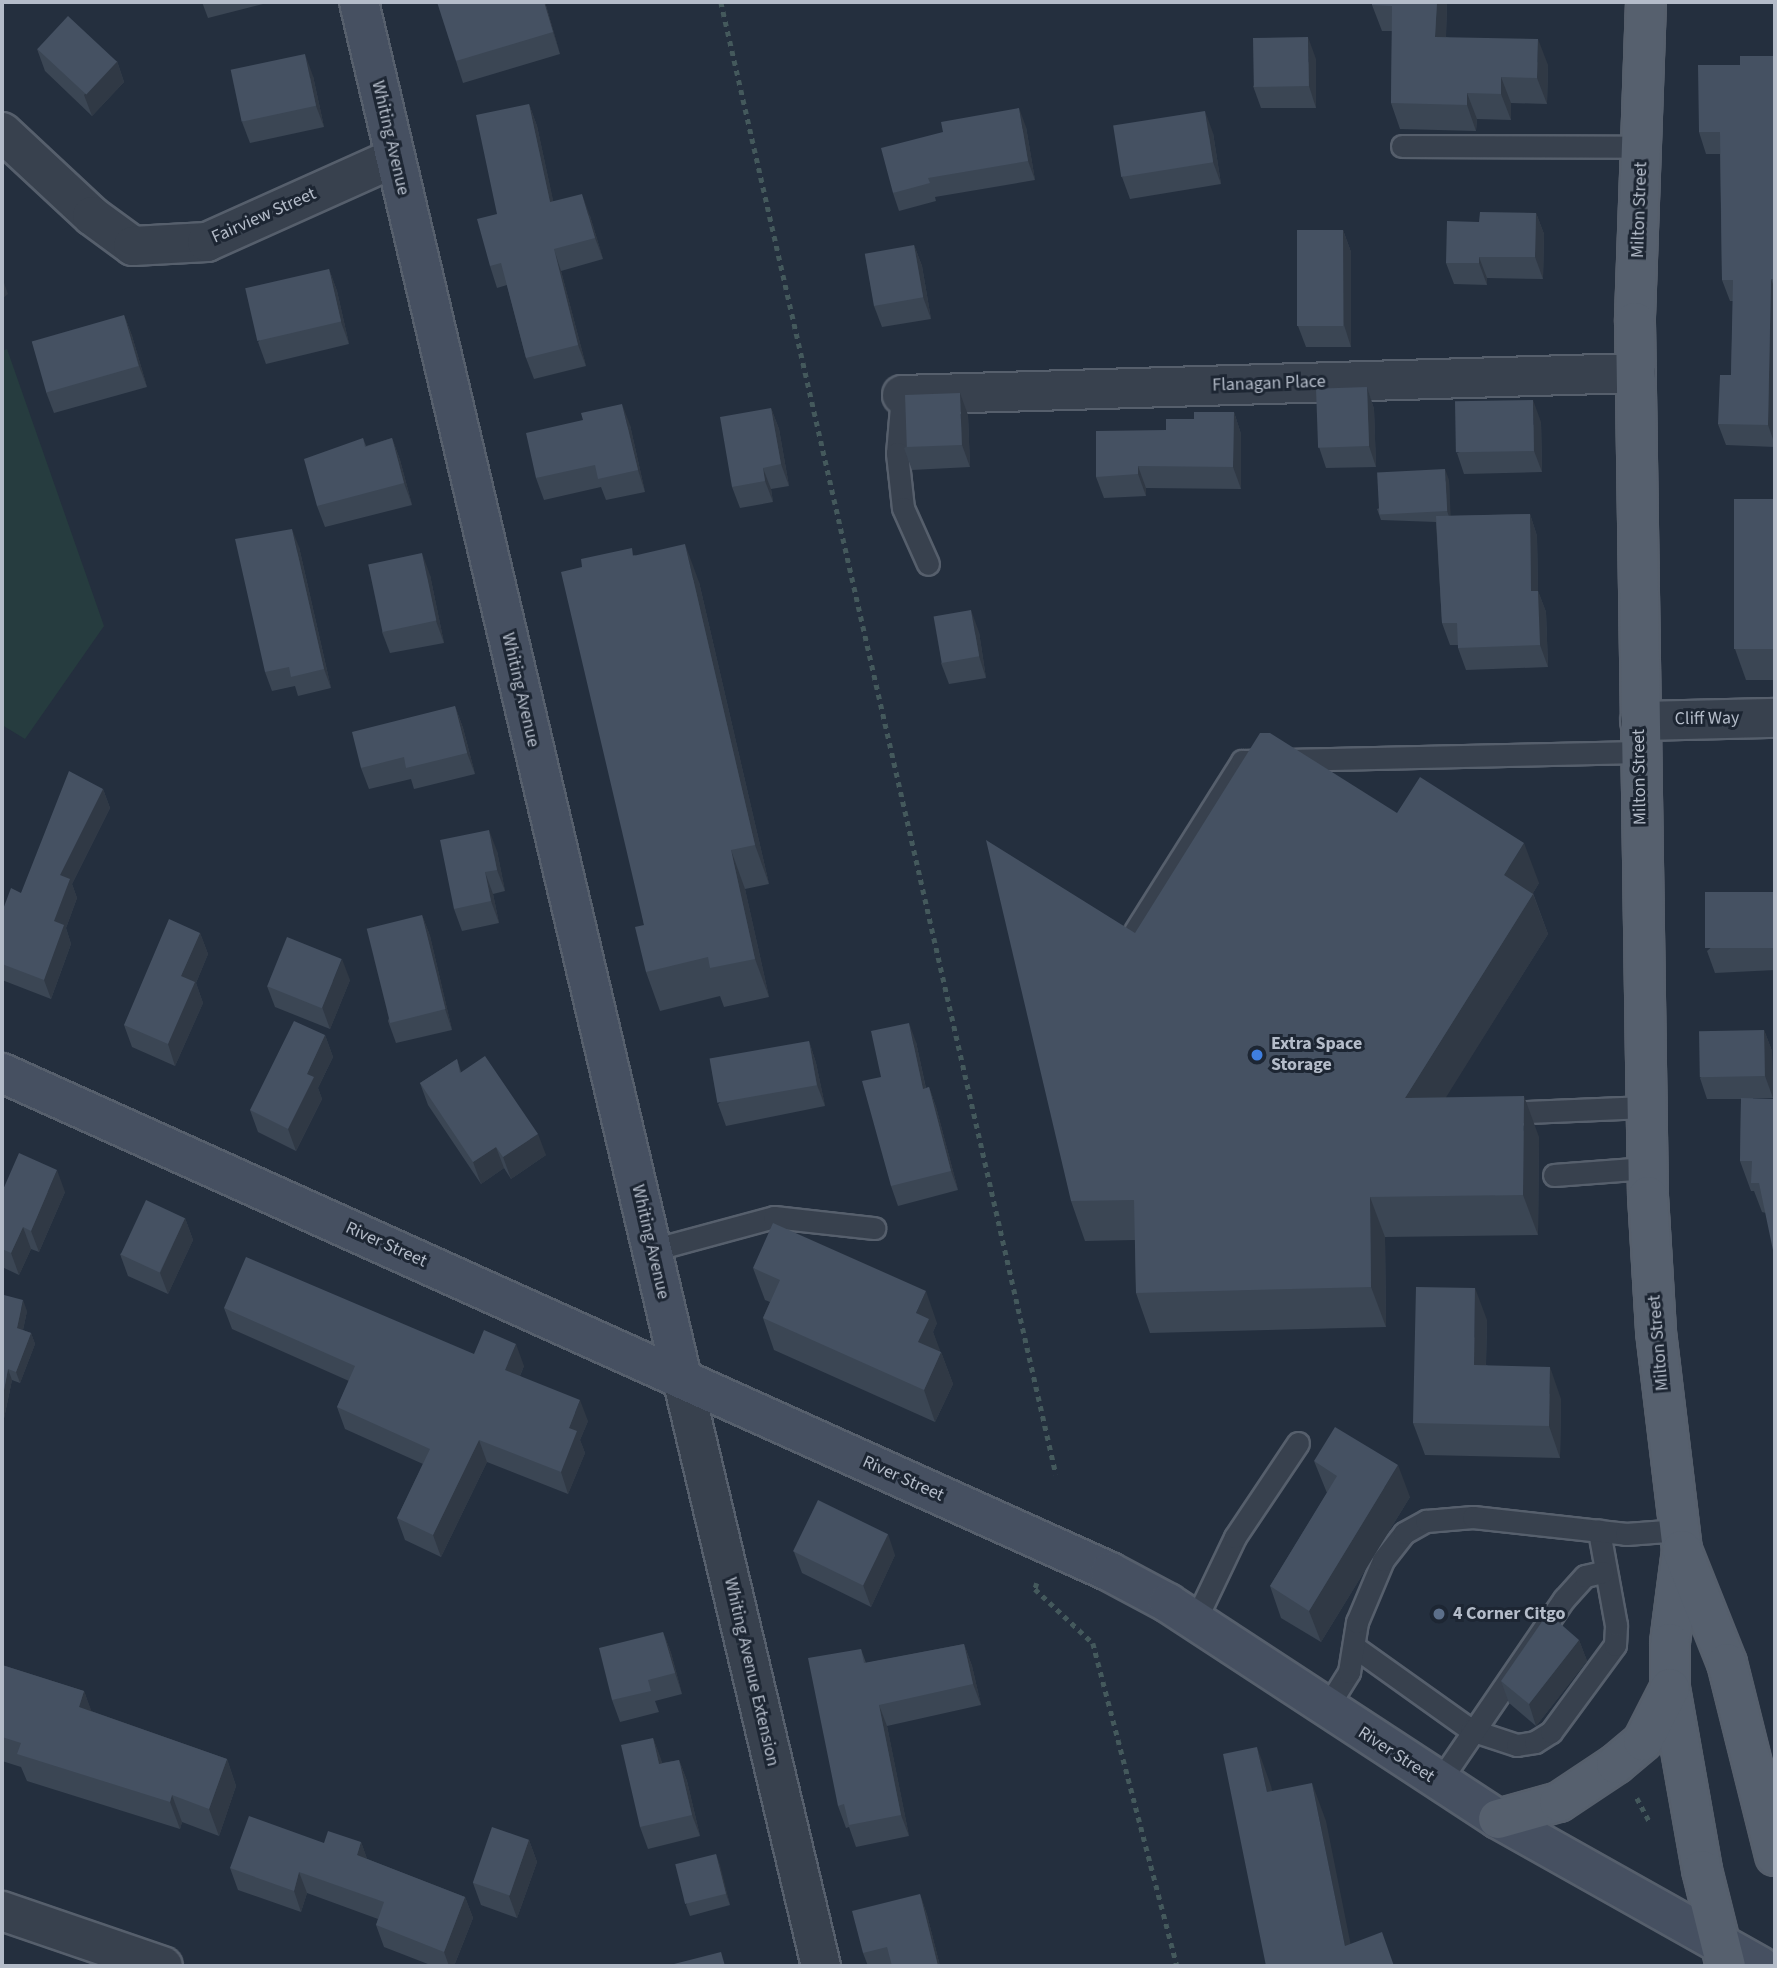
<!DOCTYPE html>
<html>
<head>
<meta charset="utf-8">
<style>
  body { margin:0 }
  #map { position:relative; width:1777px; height:1968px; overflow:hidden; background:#242f3e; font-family:"Source Sans 3",sans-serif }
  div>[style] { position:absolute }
  .green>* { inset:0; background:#263c3f }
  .path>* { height:4.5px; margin-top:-2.25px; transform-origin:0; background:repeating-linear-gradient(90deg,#44595c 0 5px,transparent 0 10px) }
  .roads { filter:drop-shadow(2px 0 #565f6c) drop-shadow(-2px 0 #565f6c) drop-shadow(0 2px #565f6c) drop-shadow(0 -2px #565f6c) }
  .lane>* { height:21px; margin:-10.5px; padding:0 10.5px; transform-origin:10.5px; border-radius:10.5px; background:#38414e }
  .street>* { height:38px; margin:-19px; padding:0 19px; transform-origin:19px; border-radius:19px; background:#38414e }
  .secondary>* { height:38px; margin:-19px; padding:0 19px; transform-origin:19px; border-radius:19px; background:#465061 }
  .primary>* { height:38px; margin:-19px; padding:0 19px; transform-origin:19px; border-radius:19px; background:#56606e }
  .wall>* { inset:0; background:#3b4654 }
  .shaded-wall>* { inset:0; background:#303945 }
  .building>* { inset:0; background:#455162; transform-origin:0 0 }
  .dots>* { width:19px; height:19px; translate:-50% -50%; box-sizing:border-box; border:4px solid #1d2633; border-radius:50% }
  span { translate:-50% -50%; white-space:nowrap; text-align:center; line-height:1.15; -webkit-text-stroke:6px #1d2633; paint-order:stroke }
  .street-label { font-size:18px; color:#b4bcc9 }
  .poi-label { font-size:18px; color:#b4bcc9; font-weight:700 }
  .left { translate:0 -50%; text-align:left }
  .frame { position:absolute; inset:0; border:4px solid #b4bcc9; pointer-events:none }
</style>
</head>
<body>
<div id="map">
  <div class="green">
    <div style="clip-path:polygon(7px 349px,104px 626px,25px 739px,2px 725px,2px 351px)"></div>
  </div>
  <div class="path">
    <div style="left:721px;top:2px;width:1510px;rotate:77.18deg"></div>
    <div style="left:1037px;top:1583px;width:6px;rotate:108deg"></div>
    <div style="left:1035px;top:1589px;width:79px;rotate:43deg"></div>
    <div style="left:1093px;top:1643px;width:334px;rotate:75.4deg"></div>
    <div style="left:1637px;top:1798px;width:26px;rotate:62deg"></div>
  </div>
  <div class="roads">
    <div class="lane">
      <div style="left:1402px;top:146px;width:240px;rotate:0.2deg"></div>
      <div style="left:902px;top:395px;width:58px;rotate:94.9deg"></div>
      <div style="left:897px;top:453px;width:55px;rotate:83.8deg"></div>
      <div style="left:903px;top:508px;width:61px;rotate:65.9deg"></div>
      <div style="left:1135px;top:931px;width:201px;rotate:-57.8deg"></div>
      <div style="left:1242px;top:761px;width:398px;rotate:-1.3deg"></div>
      <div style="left:1503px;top:1113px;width:143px;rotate:-2.4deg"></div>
      <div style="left:1554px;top:1175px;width:93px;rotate:-4.3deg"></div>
      <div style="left:652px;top:1250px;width:126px;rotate:-15.1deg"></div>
      <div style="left:774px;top:1217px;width:101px;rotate:6.3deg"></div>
      <div style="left:1195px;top:1621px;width:93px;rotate:-64.5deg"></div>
      <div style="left:1235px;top:1537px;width:113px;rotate:-56.2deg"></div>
      <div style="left:1356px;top:1648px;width:141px;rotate:35.5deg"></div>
      <div style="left:1471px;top:1730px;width:48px;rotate:18.1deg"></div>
      <div style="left:1517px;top:1745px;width:18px;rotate:-9deg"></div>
      <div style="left:1535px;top:1742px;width:19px;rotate:-32deg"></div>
      <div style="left:1551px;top:1732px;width:108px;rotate:-53.7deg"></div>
      <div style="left:1615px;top:1645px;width:20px;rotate:-87deg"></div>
      <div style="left:1616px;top:1625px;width:96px;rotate:-100.3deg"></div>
      <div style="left:1326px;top:1709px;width:44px;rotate:-58.1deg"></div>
      <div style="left:1349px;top:1672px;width:51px;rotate:-80.9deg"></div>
      <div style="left:1357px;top:1622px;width:67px;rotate:-67.2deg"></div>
      <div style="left:1383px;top:1560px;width:34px;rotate:-52deg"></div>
      <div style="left:1404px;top:1533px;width:25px;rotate:-29deg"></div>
      <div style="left:1426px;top:1521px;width:47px;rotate:-4.9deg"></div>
      <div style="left:1473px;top:1517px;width:154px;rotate:6.3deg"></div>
      <div style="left:1626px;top:1534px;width:54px;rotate:-4.2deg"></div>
      <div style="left:1439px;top:1782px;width:222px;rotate:-55.7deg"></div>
      <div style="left:1564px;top:1599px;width:31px;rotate:-48deg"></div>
      <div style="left:1585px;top:1576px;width:18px;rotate:-13deg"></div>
    </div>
    <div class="street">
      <div style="left:2px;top:132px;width:123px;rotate:43deg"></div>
      <div style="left:92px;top:216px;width:51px;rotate:36.2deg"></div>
      <div style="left:133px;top:246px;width:74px;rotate:-3.1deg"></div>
      <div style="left:207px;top:242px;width:205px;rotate:-24.2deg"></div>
      <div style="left:902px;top:395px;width:734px;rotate:-1.72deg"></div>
      <div style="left:1640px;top:721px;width:135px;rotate:-1.3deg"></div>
      <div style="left:682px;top:1378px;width:604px;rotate:76.7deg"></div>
      <div style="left:2px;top:1911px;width:170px;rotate:18.9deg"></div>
    </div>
    <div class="secondary">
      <div style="left:359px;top:2px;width:1413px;rotate:76.79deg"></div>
      <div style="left:2px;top:1073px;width:1215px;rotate:24.24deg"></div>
      <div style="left:1110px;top:1572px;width:66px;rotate:28.1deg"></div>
      <div style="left:1168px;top:1603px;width:394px;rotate:33.2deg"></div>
      <div style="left:1498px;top:1819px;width:300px;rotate:29.3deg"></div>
    </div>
    <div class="primary">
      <div style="left:1646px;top:2px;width:320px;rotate:92deg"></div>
      <div style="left:1635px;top:322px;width:874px;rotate:89.15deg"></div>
      <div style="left:1648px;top:1196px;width:136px;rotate:86.6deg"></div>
      <div style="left:1656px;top:1332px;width:220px;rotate:83.2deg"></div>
      <div style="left:1682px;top:1550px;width:94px;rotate:97.4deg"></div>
      <div style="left:1670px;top:1643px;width:45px;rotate:90deg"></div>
      <div style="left:1670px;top:1688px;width:185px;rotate:80deg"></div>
      <div style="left:1702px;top:1870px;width:99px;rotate:76deg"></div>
      <div style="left:1682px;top:1550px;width:122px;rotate:68.3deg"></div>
      <div style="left:1727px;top:1663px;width:199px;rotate:76deg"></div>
      <div style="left:1498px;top:1819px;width:63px;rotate:-15.6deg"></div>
      <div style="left:1559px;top:1802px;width:69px;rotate:-33.7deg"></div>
      <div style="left:1616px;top:1764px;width:35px;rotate:-40deg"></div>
      <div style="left:1643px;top:1741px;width:59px;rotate:-63deg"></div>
    </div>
  </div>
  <div class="wall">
    <div style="clip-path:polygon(202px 2px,271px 2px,208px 18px)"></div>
    <div style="clip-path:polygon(545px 2px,560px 54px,463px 83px,456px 61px)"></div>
    <div style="clip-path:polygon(1372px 2px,1447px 2px,1446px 37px,1548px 65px,1547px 104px,1511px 103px,1511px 120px,1477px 119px,1476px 131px,1400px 129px,1391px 103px,1392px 31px,1382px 31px,1372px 5px)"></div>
    <div style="clip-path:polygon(37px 49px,117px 61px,124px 82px,92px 116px,45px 71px)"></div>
    <div style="clip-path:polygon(1775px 56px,1775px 447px,1726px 445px,1718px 424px,1731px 375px,1733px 301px,1730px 301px,1722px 280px,1720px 154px,1706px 154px,1699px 132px,1740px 65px)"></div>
    <div style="clip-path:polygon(1316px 59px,1316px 108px,1261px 108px,1253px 86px)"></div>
    <div style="clip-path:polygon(313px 76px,324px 127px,250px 143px,242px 122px)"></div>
    <div style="clip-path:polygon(529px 104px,537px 126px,553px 201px,590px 216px,603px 259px,561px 271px,586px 366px,534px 379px,526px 358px,507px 285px,497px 288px,490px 266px,497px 214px)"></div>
    <div style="clip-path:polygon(1026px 127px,1035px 180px,935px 197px,936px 201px,899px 211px,893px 193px)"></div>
    <div style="clip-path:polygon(1213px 133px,1221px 184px,1130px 199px,1122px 177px)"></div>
    <div style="clip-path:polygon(1536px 213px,1544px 234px,1543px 279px,1487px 278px,1487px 285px,1454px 284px,1446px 263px,1479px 222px)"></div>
    <div style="clip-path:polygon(1343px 230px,1351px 252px,1351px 347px,1306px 347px,1298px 326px)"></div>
    <div style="clip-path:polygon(914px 245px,922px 266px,931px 319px,882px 327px,874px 306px)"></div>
    <div style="clip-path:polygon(329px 269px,337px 291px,349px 344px,266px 364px,258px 342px)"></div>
    <div style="clip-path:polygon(124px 315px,132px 336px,147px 387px,54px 413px,46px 392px)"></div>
    <div style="clip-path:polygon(1367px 387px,1374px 409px,1376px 467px,1326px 468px,1319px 447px)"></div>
    <div style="clip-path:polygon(771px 408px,779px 429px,789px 486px,771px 489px,773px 502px,740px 508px,732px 487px)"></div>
    <div style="clip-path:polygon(1234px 412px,1241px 434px,1241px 489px,1146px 488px,1146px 496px,1104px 498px,1096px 477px,1166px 430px,1194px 419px)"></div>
    <div style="clip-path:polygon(968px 415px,970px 467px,912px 470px,904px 448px)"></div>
    <div style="clip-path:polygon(1541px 422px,1542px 472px,1464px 474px,1457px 453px)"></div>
    <div style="clip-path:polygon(630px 425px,645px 492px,606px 500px,601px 487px,544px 500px,536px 478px)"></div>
    <div style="clip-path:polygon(363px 438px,366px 446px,392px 438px,400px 460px,412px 505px,325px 527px,317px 506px)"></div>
    <div style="clip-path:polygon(1449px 480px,1450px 516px,1530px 514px,1537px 536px,1538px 591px,1546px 612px,1548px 667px,1466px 670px,1458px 648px,1458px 645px,1450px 645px,1442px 623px,1436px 522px,1381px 520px,1377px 509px)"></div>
    <div style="clip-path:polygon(1775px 499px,1775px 680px,1746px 680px,1735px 649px)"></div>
    <div style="clip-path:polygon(299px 547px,331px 688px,298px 696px,295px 686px,272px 691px,265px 672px)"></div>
    <div style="clip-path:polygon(634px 555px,699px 582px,769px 884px,745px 889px,769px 997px,724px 1007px,720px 996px,660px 1011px,646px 972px,644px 925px,582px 567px)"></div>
    <div style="clip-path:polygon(430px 575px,444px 643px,390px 653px,382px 632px)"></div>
    <div style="clip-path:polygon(979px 632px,986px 678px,949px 684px,941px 663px)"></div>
    <div style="clip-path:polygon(455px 706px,463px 728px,475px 774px,414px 789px,411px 779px,369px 789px,361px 768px)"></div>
    <div style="clip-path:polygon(103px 789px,110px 808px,72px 884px,77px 898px,66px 928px,71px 944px,51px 999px,2px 980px,2px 912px,21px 893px)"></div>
    <div style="clip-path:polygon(1397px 813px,1539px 883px,1533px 893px,1548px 934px,1445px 1098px,1539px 1137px,1538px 1235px,1385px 1237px,1386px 1327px,1150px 1333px,1136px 1293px,1135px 1240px,1085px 1241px,1071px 1201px)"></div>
    <div style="clip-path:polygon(497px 851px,505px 891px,493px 894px,499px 923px,462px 931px,454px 909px)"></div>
    <div style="clip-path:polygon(1775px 892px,1775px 970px,1715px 973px,1707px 951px)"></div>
    <div style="clip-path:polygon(422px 915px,430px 936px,452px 1030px,396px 1043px,388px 1021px)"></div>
    <div style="clip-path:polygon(200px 933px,208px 954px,196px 983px,203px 1003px,175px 1066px,132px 1047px,124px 1025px)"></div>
    <div style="clip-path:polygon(350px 980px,330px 1029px,275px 1007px,267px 986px)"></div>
    <div style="clip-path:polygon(1764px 1030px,1772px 1051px,1773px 1098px,1753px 1098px,1766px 1213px,1762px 1212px,1754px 1191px,1751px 1191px,1740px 1161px,1741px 1099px,1707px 1099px,1700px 1078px)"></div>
    <div style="clip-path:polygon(325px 1035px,333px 1057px,318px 1088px,322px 1099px,296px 1151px,258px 1132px,250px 1110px)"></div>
    <div style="clip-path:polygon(809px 1041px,816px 1063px,825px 1106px,726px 1126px,718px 1104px)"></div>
    <div style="clip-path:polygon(916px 1042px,926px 1088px,929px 1087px,936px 1107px,958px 1190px,898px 1206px,891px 1186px,881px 1077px)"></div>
    <div style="clip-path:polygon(457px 1059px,461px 1072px,546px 1155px,511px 1179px,504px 1168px,481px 1184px,428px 1105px,420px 1083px)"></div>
    <div style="clip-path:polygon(2px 1192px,65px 1192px,39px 1252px,31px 1249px,19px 1275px,2px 1267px)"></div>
    <div style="clip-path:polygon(185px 1218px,193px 1240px,168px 1294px,128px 1276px,120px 1254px)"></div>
    <div style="clip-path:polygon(753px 1268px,937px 1323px,933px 1332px,940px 1352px,941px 1352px,953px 1384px,935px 1422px,774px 1350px,763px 1318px,770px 1302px,765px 1300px)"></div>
    <div style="clip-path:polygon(2px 1301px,27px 1311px,23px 1330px,31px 1333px,35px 1344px,20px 1383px,12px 1380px,2px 1428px)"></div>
    <div style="clip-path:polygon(224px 1308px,474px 1354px,524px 1366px,520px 1376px,588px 1421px,580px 1440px,585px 1453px,568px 1494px,487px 1462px,441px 1557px,405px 1540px,397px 1518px,423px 1464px,345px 1429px,337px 1407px,349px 1381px,232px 1329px)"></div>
    <div style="clip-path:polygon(1487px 1320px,1486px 1365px,1561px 1399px,1560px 1458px,1425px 1455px,1413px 1423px)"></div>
    <div style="clip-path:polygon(1314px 1461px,1410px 1497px,1321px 1642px,1281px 1618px,1270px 1586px,1327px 1493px)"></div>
    <div style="clip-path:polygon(794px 1552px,895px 1555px,871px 1607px,802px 1573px)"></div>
    <div style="clip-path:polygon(663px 1632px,671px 1653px,682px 1694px,655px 1701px,659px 1712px,620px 1722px,612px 1700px)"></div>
    <div style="clip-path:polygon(1579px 1640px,1587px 1661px,1536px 1726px,1509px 1703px,1501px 1681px)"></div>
    <div style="clip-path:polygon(964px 1644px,972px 1666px,981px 1705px,887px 1726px,909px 1836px,856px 1847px,849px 1827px,846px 1828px,838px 1806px,861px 1649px,866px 1663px)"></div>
    <div style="clip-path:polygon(2px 1665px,84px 1691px,91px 1711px,227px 1759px,236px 1786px,219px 1836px,182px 1822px,180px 1829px,27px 1781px,21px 1767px,2px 1761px)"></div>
    <div style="clip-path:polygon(653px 1738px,662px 1763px,679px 1760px,687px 1781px,700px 1836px,648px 1849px,640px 1827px)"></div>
    <div style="clip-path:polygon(529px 1840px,537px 1862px,517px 1918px,481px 1905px,473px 1883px)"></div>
    <div style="clip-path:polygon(361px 1842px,367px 1859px,465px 1897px,473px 1918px,454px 1966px,433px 1966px,384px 1947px,376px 1925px,378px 1919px,307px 1893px,301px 1912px,238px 1890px,230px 1868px,324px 1843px)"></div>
    <div style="clip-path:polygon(716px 1854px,730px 1905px,690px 1916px,686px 1905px)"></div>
    <div style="clip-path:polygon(920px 1894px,927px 1915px,940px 1966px,868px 1966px,863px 1953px)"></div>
  </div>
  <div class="shaded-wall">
    <div style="clip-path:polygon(544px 2px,545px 2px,560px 54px,553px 32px)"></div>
    <div style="clip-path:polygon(1437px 2px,1447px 2px,1445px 63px,1435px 37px)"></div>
    <div style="clip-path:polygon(1308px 37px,1316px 59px,1316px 108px,1309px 86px)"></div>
    <div style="clip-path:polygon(1538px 39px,1548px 65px,1547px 104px,1537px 78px)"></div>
    <div style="clip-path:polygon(305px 54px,313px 76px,324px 127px,316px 106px)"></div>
    <div style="clip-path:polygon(117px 61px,124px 82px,92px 116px,84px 95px)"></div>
    <div style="clip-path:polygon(1501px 77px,1511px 103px,1511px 120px,1501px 94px)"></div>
    <div style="clip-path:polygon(1467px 93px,1477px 119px,1476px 131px,1467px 105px)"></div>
    <div style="clip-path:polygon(529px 104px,537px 126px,558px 223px,550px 202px)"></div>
    <div style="clip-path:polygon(1019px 108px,1026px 127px,1035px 180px,1028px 161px)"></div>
    <div style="clip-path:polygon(1205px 111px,1213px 133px,1221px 184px,1213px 162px)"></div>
    <div style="clip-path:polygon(582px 194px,590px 216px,603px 259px,595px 238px)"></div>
    <div style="clip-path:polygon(1536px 213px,1544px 234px,1543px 279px,1535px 257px)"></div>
    <div style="clip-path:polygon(1343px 230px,1351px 252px,1351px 347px,1344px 325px)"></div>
    <div style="clip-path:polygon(914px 245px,922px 266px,931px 319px,923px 297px)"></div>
    <div style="clip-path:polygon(554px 249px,561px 271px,586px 366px,578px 345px)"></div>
    <div style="clip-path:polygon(1479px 257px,1487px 278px,1487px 285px,1479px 263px)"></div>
    <div style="clip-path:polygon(329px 269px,337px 291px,349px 344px,341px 322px)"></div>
    <div style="clip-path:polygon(2px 277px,8px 294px,2px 299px)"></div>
    <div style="clip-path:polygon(1771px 279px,1775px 289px,1775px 445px,1768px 425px)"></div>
    <div style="clip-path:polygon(124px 315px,132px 336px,147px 387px,139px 366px)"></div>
    <div style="clip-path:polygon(1367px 387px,1374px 409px,1376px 467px,1369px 446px)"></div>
    <div style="clip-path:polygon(960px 393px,968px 415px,970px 467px,962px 445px)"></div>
    <div style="clip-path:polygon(1533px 400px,1541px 422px,1542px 472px,1534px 451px)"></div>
    <div style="clip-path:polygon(622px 404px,630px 425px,645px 492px,638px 470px)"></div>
    <div style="clip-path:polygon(771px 408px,779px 429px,789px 486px,781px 464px)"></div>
    <div style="clip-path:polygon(1234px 412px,1241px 434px,1241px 489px,1233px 467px)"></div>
    <div style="clip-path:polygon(392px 438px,400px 460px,412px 505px,404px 483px)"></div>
    <div style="clip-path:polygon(1138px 466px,1146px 488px,1146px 496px,1138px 474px)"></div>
    <div style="clip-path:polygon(763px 468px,771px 489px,773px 502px,765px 481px)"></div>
    <div style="clip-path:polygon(1445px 469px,1449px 480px,1451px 522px,1447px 511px)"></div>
    <div style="clip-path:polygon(1530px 514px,1537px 536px,1538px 591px,1546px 612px,1548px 667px,1540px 645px,1531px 591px)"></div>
    <div style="clip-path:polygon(292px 529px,299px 547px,331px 688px,324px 669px)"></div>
    <div style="clip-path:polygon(685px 544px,699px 582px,769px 884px,755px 845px)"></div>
    <div style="clip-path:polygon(422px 553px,430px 575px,444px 643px,436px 621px)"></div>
    <div style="clip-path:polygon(971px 610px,979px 632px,986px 678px,979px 656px)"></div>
    <div style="clip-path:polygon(455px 706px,463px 728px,475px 774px,467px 753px)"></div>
    <div style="clip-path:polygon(103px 789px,110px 808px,72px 884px,77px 898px,66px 928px,71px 944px,51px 999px,44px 980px,54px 921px,60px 875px)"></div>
    <div style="clip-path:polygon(489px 830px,497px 851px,505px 891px,497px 870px)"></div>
    <div style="clip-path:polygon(1524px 843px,1539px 883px,1519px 916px,1504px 875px)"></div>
    <div style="clip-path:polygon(731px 850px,745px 889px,769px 997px,755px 959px)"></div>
    <div style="clip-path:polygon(485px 872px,493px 894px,499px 923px,491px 901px)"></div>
    <div style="clip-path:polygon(1533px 894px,1548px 934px,1420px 1139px,1405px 1098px)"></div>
    <div style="clip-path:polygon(422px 915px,430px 936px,452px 1030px,445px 1009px)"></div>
    <div style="clip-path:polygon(200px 933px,208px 954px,196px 983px,203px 1003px,175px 1066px,168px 1044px,181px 976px)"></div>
    <div style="clip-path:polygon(342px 959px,350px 980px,330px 1029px,322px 1007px)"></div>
    <div style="clip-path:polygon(909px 1023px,916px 1042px,930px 1108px,923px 1089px)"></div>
    <div style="clip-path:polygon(1764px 1030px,1772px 1051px,1773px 1098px,1765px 1076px)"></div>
    <div style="clip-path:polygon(325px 1035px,333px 1057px,318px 1088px,322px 1099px,296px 1151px,288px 1129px,307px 1074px)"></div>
    <div style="clip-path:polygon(809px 1041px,816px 1063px,825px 1106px,817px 1085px)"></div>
    <div style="clip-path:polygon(929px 1087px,936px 1107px,958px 1190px,951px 1171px)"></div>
    <div style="clip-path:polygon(1524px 1096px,1539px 1137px,1538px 1235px,1523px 1195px)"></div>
    <div style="clip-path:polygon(538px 1134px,546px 1155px,511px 1179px,503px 1157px)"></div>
    <div style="clip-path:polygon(496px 1147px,504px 1168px,481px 1184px,473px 1162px)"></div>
    <div style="clip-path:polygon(57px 1170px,65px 1192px,39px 1252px,31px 1231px)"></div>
    <div style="clip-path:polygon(1370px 1197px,1385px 1237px,1386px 1327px,1371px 1287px)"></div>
    <div style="clip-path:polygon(185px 1218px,193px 1240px,168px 1294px,160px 1273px)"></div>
    <div style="clip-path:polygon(23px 1227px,31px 1249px,19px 1275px,11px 1253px)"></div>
    <div style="clip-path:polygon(1475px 1288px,1487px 1320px,1485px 1397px,1474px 1365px)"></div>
    <div style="clip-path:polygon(926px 1291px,937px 1323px,933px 1332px,940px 1350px,930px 1374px,918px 1342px,916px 1313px)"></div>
    <div style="clip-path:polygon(23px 1300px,27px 1311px,21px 1339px,17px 1328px)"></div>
    <div style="clip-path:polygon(31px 1333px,35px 1344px,20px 1383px,16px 1372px)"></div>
    <div style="clip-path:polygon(516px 1344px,524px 1366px,513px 1391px,505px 1370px)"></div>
    <div style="clip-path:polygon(941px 1352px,953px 1384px,935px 1422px,924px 1390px)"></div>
    <div style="clip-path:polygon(1550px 1367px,1561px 1399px,1560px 1458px,1549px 1426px)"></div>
    <div style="clip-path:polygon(8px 1369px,12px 1380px,2px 1428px,2px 1401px)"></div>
    <div style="clip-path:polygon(580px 1400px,588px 1421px,580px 1440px,585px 1453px,568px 1494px,561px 1472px,569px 1428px)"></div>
    <div style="clip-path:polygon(479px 1440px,487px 1462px,441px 1557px,433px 1535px)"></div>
    <div style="clip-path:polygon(1398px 1465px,1410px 1497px,1321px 1642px,1309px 1611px)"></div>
    <div style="clip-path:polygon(888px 1534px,895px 1555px,871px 1607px,863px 1585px)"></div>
    <div style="clip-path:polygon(663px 1632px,671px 1653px,682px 1694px,675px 1673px)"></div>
    <div style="clip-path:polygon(1579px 1640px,1587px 1661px,1536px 1726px,1529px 1704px)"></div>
    <div style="clip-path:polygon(964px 1644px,972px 1666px,981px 1705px,973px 1684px)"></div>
    <div style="clip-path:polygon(84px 1691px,94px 1718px,79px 1707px)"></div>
    <div style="clip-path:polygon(879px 1705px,887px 1726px,909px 1836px,901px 1815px)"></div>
    <div style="clip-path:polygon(653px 1738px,661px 1759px,667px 1786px,659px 1764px)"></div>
    <div style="clip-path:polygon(1257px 1747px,1271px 1786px,1281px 1830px,1267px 1792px)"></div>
    <div style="clip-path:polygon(227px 1759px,236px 1786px,219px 1836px,209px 1809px)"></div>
    <div style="clip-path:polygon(679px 1760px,687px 1781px,700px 1836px,692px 1815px)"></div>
    <div style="clip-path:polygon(1312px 1783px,1326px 1821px,1355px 1966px,1345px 1946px)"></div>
    <div style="clip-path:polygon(172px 1795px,182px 1822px,180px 1829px,170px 1802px)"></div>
    <div style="clip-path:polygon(529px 1840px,537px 1862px,517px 1918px,509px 1896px)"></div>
    <div style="clip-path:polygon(361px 1842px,369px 1864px,357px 1855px)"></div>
    <div style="clip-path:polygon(716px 1854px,720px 1865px,730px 1905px,726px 1894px)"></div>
    <div style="clip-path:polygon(299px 1872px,307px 1893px,301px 1912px,294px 1891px)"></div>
    <div style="clip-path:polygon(920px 1894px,927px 1915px,940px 1966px,938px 1966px)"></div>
    <div style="clip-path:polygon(465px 1897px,473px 1918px,454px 1966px,449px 1966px,444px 1952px)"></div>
  </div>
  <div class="building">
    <div style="clip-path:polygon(437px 2px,544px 2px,553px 32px,456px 61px)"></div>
    <div style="clip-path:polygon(1372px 2px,1437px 2px,1435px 37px,1538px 39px,1537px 78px,1501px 77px,1501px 94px,1467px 93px,1467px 105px,1391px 103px,1392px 6px,1372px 5px)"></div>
    <div style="left:68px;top:16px;width:67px;height:45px;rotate:43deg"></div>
    <div style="left:1308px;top:37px;width:49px;height:55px;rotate:89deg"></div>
    <div style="left:305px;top:54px;width:53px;height:76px;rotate:78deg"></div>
    <div style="clip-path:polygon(1740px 56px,1775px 56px,1775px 279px,1771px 279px,1768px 425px,1718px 424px,1720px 375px,1731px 375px,1733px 280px,1722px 280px,1720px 132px,1699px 132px,1698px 65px,1740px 65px)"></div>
    <div style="clip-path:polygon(529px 104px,550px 202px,582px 194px,595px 238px,554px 249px,578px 345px,526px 358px,501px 263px,490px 266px,477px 219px,497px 214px,476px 115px)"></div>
    <div style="clip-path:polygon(1019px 108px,1028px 161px,928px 178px,930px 183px,893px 193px,881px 148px,943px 132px,941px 122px)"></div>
    <div style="left:1205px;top:111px;width:52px;height:93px;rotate:81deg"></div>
    <div style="clip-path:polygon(1480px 212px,1536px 213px,1535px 257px,1479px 257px,1479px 263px,1446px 263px,1447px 221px,1479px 222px)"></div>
    <div style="left:1297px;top:230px;width:46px;height:96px"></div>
    <div style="left:914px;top:245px;width:53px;height:50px;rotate:80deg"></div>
    <div style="left:329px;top:269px;width:54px;height:86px;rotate:77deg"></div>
    <div style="left:124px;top:315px;width:53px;height:96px;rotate:74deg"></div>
    <div style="left:1367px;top:387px;width:59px;height:51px;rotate:88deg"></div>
    <div style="left:960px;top:393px;width:52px;height:55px;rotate:88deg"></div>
    <div style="left:1533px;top:400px;width:51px;height:78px;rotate:89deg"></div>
    <div style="clip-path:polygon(622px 404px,638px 470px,598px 479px,595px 465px,536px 478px,526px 433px,583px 420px,581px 413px)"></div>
    <div style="clip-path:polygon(771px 408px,781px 464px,763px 468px,765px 481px,732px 487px,720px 417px)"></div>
    <div style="clip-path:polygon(1194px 412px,1234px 412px,1233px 467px,1138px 466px,1138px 474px,1096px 477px,1096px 431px,1166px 430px,1166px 419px,1194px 419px)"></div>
    <div style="clip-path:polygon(363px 438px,365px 447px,392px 438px,404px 483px,317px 506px,304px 459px)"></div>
    <div style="left:1445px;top:469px;width:42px;height:68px;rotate:87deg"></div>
    <div style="left:1734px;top:499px;width:41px;height:150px"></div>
    <div style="clip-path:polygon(1530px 514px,1531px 591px,1538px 591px,1540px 645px,1458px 648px,1457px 623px,1442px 623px,1436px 516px)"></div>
    <div style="clip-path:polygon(292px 529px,324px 669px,291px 677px,289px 667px,265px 672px,235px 539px)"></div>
    <div style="clip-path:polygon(685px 544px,755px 845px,731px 850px,755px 959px,710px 968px,708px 957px,646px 972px,635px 927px,644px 925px,561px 572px,582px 567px,581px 559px,632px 548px,633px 556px)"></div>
    <div style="left:422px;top:553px;width:69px;height:55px;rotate:78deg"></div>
    <div style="left:971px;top:610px;width:47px;height:38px;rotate:80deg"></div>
    <div style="clip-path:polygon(455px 706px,467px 753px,406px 768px,404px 757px,361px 768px,352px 732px)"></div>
    <div style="clip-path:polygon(1260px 733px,1270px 733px,1397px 813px,1420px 777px,1524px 843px,1504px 875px,1533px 894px,1405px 1098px,1524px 1096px,1523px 1195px,1370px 1197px,1371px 1287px,1136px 1293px,1134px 1200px,1071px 1201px,986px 840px,1135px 933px)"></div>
    <div style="clip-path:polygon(69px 771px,103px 789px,60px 875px,70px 879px,54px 921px,64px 925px,44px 980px,2px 964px,2px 912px,11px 888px,21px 893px)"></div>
    <div style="clip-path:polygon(489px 830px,497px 870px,485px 872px,491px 901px,454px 909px,440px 840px)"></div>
    <div style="left:1775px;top:892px;width:56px;height:70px;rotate:90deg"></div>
    <div style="left:422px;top:915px;width:97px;height:57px;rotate:76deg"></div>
    <div style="clip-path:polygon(169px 919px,200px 933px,181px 976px,195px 982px,168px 1044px,124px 1025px)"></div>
    <div style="left:287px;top:937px;width:59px;height:53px;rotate:22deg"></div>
    <div style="clip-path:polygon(294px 1021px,325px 1035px,307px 1074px,314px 1077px,288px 1129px,250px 1110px)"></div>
    <div style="clip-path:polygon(909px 1023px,923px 1089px,929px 1087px,951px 1171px,891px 1186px,862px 1081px,881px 1077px,871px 1031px)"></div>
    <div style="left:1764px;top:1030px;width:46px;height:65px;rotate:89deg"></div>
    <div style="left:809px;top:1041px;width:45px;height:101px;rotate:80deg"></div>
    <div style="clip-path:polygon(485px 1056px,538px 1134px,503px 1157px,496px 1147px,473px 1162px,420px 1083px,457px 1059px,460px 1073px)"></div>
    <div style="clip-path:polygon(1741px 1098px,1775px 1099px,1775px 1260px,1759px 1183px,1751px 1183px,1752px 1161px,1740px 1161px)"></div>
    <div style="clip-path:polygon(19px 1153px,57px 1170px,31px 1231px,23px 1227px,11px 1253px,2px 1249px,2px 1192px)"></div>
    <div style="left:146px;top:1200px;width:43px;height:60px;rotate:25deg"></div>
    <div style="clip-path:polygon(773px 1223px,926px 1291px,916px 1313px,929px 1319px,918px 1342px,941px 1352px,924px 1390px,763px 1318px,780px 1280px,753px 1268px)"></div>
    <div style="clip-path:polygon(246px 1257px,474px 1354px,484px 1330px,516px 1344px,505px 1370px,580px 1400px,569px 1428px,577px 1431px,561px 1472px,479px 1440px,433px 1535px,397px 1518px,430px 1449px,337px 1407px,355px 1366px,224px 1308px)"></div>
    <div style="clip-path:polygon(1416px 1287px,1475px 1288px,1474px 1365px,1550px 1367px,1549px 1426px,1413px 1423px)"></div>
    <div style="clip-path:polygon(4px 1295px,23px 1300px,17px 1328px,31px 1333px,16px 1372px,8px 1369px,2px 1401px,2px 1301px)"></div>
    <div style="clip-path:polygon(1335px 1427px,1398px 1465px,1309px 1611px,1270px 1586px,1337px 1476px,1314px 1461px)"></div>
    <div style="left:818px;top:1500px;width:78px;height:57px;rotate:26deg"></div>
    <div style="clip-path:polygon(1548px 1613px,1579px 1640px,1529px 1704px,1501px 1681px)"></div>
    <div style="clip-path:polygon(663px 1632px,675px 1673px,648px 1680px,651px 1691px,612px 1700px,599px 1648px)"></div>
    <div style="clip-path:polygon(964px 1644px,973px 1684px,879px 1705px,901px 1815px,849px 1825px,844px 1804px,838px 1806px,808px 1658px,861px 1649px,864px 1663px)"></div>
    <div style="clip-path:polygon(2px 1665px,84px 1691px,79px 1707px,227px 1759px,209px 1809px,172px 1795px,170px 1802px,17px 1754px,21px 1743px,2px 1737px)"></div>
    <div style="clip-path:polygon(653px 1738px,659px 1764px,679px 1760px,692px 1815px,640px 1827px,621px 1745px)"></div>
    <div style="clip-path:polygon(1257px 1747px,1267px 1792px,1312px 1783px,1345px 1946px,1382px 1932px,1394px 1966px,1266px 1966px,1223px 1754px)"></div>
    <div style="clip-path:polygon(249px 1816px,324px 1843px,328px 1831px,361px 1842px,357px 1855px,465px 1897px,444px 1952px,376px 1925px,384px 1902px,299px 1872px,294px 1891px,230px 1868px)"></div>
    <div style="left:492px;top:1827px;width:39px;height:59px;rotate:19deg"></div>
    <div style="left:716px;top:1854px;width:41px;height:42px;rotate:76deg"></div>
    <div style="clip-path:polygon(920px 1894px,938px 1966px,892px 1966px,887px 1947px,863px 1953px,852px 1911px)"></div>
    <div style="clip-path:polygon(721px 1952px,725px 1966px,674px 1966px,674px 1964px)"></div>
  </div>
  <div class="dots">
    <div style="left:1257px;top:1055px;background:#3f7fe0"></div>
    <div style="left:1439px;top:1614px;background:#5c6f8a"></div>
  </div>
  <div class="street-label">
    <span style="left:390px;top:138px;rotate:77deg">Whiting Avenue</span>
    <span style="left:1640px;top:210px;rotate:-88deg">Milton Street</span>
    <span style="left:264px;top:216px;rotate:-24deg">Fairview Street</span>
    <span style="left:1269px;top:384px;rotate:-2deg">Flanagan Place</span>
    <span style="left:520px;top:690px;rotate:77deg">Whiting Avenue</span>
    <span style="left:1707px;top:719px;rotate:-1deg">Cliff Way</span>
    <span style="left:1640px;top:777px;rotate:-91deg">Milton Street</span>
    <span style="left:650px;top:1242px;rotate:77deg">Whiting Avenue</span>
    <span style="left:386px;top:1245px;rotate:24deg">River Street</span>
    <span style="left:1659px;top:1343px;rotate:-95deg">Milton Street</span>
    <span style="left:903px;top:1479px;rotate:24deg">River Street</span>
    <span style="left:751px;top:1672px;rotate:77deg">Whiting Avenue Extension</span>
    <span style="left:1396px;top:1755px;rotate:33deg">River Street</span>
  </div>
  <div class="poi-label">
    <span class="left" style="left:1271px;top:1055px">Extra Space<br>Storage</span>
    <span class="left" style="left:1453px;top:1614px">4 Corner Citgo</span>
  </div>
  <div class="frame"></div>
</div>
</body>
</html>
